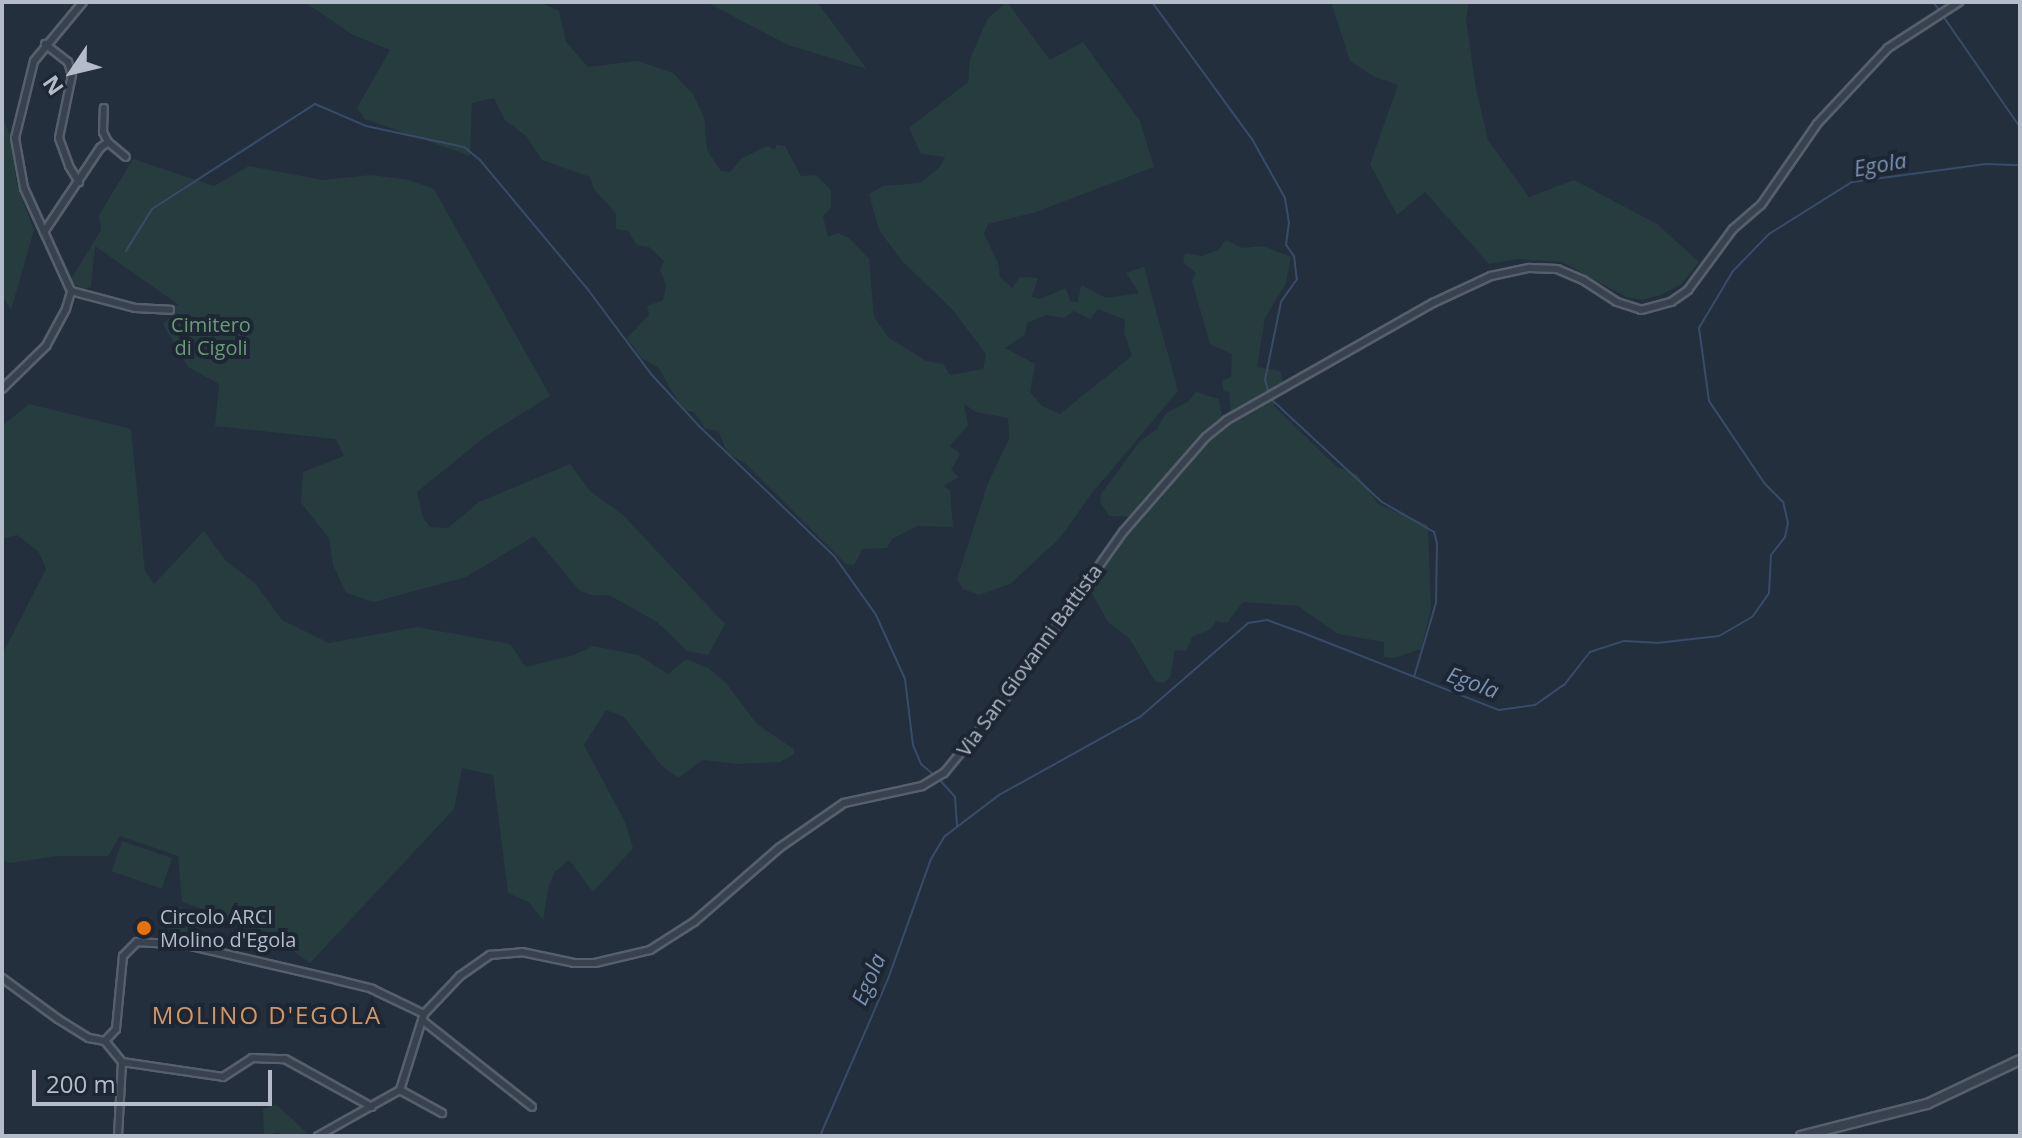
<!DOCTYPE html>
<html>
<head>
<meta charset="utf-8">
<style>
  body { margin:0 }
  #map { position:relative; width:2022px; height:1138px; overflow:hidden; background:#242f3e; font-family:"Open Sans",sans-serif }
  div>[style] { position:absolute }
  .green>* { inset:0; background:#263c3f; transform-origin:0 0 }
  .stream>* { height:2px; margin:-1px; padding:0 1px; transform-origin:1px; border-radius:1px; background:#394c67 }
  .roads { filter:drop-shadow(2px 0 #565f6c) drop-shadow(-2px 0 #565f6c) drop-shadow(0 2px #565f6c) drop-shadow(0 -2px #565f6c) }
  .minor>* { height:6px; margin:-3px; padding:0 3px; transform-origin:3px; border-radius:3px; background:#38414e }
  .tertiary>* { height:8px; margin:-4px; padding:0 4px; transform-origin:4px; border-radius:4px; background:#38414e }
  .dots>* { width:22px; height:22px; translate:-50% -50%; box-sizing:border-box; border:4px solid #1d2633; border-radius:50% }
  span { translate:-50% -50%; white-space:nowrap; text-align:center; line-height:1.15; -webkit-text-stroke:8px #1d2633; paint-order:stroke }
  .park-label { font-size:20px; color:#6b9a76 }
  .street-label { font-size:20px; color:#b4bcc9 }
  .poi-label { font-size:20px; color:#b4bcc9 }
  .left { translate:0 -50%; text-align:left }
  .water-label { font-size:22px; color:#7c92b1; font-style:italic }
  .quarter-label { font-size:24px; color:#d59563; letter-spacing:2px }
  .frame { position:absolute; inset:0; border:4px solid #b4bcc9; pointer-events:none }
  .north { position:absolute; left:32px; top:32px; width:80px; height:80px; -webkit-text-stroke:6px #1d2633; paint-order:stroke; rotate:235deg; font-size:22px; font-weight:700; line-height:32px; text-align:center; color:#b4bcc9 }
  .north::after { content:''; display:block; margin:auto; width:28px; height:36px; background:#b4bcc9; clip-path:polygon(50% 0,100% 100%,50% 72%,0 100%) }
  .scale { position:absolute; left:32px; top:1070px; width:240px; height:36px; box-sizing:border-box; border:4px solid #b4bcc9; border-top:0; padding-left:10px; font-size:24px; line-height:28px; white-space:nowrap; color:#b4bcc9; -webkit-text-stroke:6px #1d2633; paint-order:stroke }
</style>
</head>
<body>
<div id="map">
  <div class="green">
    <div style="clip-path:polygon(evenodd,305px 2px,539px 2px,559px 11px,566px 42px,588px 67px,637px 61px,673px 73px,693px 94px,704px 117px,707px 150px,721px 171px,730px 172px,741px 159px,767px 146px,775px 150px,776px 145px,785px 146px,801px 176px,816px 175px,831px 190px,831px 208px,823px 216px,828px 237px,838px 233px,849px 238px,869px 259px,874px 317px,888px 337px,926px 361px,943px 364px,950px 375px,983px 369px,986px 354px,952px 309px,902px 261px,879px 230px,869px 194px,883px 186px,920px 183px,940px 167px,945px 157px,921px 154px,909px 128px,968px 82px,970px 59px,988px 18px,1007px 2px,1050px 60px,1083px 42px,1140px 121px,1154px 167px,1036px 212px,988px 224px,984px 234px,998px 263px,1000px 277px,1012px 288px,1020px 277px,1038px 278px,1032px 297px,1040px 299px,1066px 288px,1070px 301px,1078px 302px,1081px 285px,1106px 298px,1139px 293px,1126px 273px,1144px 267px,1178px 391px,1092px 493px,1060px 538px,1010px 584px,979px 595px,963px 589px,957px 579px,988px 483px,1009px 439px,1008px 418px,976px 412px,964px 404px,968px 425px,950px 446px,960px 454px,951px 470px,959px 477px,943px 486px,950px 490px,953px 527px,917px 526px,892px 539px,887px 548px,863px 549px,854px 565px,846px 564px,745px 463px,728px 454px,718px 431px,706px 429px,694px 412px,683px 410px,658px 367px,641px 358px,627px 338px,649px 315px,647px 306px,663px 300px,666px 285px,660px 270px,664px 261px,649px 247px,637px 245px,628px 231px,616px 229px,616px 214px,594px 189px,590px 177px,542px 160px,526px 136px,505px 120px,494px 98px,472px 103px,470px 156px,365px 119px,357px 108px,390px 50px,353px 35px,305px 2px,1098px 309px,1125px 320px,1124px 333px,1132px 356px,1060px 414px,1042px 406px,1030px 392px,1035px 364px,1005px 348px,1025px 335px,1027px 323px,1046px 315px,1064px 318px,1074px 311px,1090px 319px,1098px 309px)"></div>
    <div style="clip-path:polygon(706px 2px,817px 2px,867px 69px,788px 45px)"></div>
    <div style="clip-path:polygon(1331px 2px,1469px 2px,1466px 19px,1476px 89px,1488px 140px,1529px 197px,1574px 180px,1657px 224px,1699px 262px,1680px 285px,1661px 295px,1642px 300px,1626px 297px,1562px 262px,1518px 259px,1489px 264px,1425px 192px,1397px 215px,1370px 164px,1398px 85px,1375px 77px,1350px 61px)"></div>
    <div style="clip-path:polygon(2px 114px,11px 139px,17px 186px,34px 230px,11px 310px,2px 296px)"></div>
    <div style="clip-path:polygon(133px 159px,214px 186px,249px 166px,323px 180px,371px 175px,409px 180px,434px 189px,550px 396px,486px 436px,417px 492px,423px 518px,430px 527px,448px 528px,479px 502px,570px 464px,590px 491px,623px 515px,725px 624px,708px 655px,687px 651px,657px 622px,609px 595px,595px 596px,580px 591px,534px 536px,466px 577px,374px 602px,346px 593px,333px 565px,329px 538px,301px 503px,303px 472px,344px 456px,336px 439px,215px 426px,219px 384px,188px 367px,163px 324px,171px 317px,172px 306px,179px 305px,95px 246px,91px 287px,84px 289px,70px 281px,101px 230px,99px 215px)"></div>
    <div style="clip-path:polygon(1226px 240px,1242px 248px,1263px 246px,1291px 257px,1286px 283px,1265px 318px,1257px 367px,1280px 371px,1286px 390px,1275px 397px,1274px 406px,1337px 467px,1357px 474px,1378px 504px,1428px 525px,1431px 609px,1421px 649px,1393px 658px,1384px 657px,1384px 642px,1338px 634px,1298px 606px,1243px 602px,1227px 623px,1216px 621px,1211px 629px,1192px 637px,1186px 651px,1175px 650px,1170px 678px,1163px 683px,1155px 681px,1129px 638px,1108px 622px,1090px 590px,1126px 537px,1130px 517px,1109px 516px,1100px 502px,1101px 494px,1140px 441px,1157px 429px,1166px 413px,1188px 402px,1196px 392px,1219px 399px,1222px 417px,1231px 412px,1229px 392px,1223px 391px,1222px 381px,1231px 377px,1232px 354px,1210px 344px,1192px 281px,1196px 273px,1183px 262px,1185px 253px,1202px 256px,1218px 250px)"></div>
    <div style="clip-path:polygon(29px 404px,131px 429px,145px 571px,154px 584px,204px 531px,226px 561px,255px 583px,282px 620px,329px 643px,417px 627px,510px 644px,526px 667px,574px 655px,593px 646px,638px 655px,668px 674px,686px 659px,708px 668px,726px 683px,757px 724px,794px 749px,794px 754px,780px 762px,737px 764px,703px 760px,678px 778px,661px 765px,624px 717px,606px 710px,584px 745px,625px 822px,633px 848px,593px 892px,569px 860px,555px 872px,549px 885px,543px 920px,529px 902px,508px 893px,493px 775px,462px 768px,454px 809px,310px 963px,265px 931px,182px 902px,178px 856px,120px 836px,108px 856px,58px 856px,10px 863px,2px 859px,2px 655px,46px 569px,38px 551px,17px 535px,2px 539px,2px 426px)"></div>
    <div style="left:122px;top:841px;width:53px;height:32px;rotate:19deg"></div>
    <div style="clip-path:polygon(178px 906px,203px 922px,186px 941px,169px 937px)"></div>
    <div style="clip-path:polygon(276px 1104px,307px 1133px,285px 1136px,278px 1132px,264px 1136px,263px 1109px)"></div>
  </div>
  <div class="stream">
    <div style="left:1152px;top:2px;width:170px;rotate:53.9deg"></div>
    <div style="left:1252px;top:139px;width:68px;rotate:60.8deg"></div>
    <div style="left:1285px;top:198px;width:25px;rotate:81deg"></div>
    <div style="left:1289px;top:223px;width:22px;rotate:98deg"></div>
    <div style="left:1286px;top:245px;width:14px;rotate:54deg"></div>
    <div style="left:1294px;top:256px;width:23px;rotate:83deg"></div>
    <div style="left:1297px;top:279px;width:28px;rotate:125deg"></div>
    <div style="left:1281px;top:302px;width:80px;rotate:101.6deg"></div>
    <div style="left:1265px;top:380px;width:15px;rotate:74deg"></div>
    <div style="left:1933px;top:2px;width:11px;rotate:52deg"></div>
    <div style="left:1943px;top:16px;width:135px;rotate:55.3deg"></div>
    <div style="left:126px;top:251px;width:49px;rotate:-58.2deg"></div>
    <div style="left:152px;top:209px;width:194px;rotate:-32.8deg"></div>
    <div style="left:315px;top:104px;width:56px;rotate:23.3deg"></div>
    <div style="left:366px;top:126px;width:100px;rotate:12.1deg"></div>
    <div style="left:464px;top:147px;width:21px;rotate:39deg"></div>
    <div style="left:480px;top:160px;width:170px;rotate:50.2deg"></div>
    <div style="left:589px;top:291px;width:104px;rotate:53.2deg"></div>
    <div style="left:651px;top:374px;width:71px;rotate:47.3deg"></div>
    <div style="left:699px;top:426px;width:189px;rotate:43.9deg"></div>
    <div style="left:835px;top:557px;width:71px;rotate:54.7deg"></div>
    <div style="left:876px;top:615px;width:70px;rotate:65.6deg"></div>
    <div style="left:905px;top:679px;width:66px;rotate:83.1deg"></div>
    <div style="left:913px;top:745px;width:21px;rotate:67deg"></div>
    <div style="left:921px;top:764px;width:17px;rotate:40deg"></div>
    <div style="left:1271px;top:399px;width:151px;rotate:42.9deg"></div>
    <div style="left:1382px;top:502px;width:60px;rotate:30deg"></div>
    <div style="left:1434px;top:532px;width:11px;rotate:75deg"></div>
    <div style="left:1437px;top:543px;width:60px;rotate:91deg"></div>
    <div style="left:1436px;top:603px;width:77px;rotate:106.6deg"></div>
    <div style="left:939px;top:779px;width:24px;rotate:48deg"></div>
    <div style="left:955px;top:797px;width:29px;rotate:86deg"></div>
    <div style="left:820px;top:1136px;width:171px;rotate:-66.6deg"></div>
    <div style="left:888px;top:979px;width:127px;rotate:-70.3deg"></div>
    <div style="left:931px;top:859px;width:27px;rotate:-59deg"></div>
    <div style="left:945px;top:836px;width:68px;rotate:-37.2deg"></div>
    <div style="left:999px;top:795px;width:161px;rotate:-29deg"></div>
    <div style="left:1140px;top:717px;width:143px;rotate:-41deg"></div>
    <div style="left:1248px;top:623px;width:19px;rotate:-9deg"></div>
    <div style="left:1267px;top:620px;width:33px;rotate:20deg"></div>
    <div style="left:1298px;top:631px;width:216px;rotate:21.5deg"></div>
    <div style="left:1499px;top:710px;width:36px;rotate:-8deg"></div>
    <div style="left:1535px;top:705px;width:35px;rotate:-35deg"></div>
    <div style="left:1564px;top:685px;width:42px;rotate:-51.8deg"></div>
    <div style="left:1590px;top:652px;width:36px;rotate:-18deg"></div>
    <div style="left:1624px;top:641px;width:33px;rotate:3deg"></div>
    <div style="left:1657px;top:643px;width:62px;rotate:-6.4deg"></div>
    <div style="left:1719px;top:636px;width:39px;rotate:-30deg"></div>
    <div style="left:1753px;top:616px;width:28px;rotate:-55deg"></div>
    <div style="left:1769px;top:593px;width:38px;rotate:-87deg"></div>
    <div style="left:1771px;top:555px;width:23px;rotate:-52deg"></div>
    <div style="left:1785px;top:537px;width:14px;rotate:-78deg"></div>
    <div style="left:1788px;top:523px;width:22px;rotate:-103deg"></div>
    <div style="left:1783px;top:502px;width:25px;rotate:-135deg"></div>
    <div style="left:1765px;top:484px;width:100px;rotate:-124deg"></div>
    <div style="left:1709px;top:401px;width:74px;rotate:-97.8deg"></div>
    <div style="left:1699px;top:328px;width:66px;rotate:-59.2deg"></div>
    <div style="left:1733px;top:271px;width:52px;rotate:-45.8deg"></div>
    <div style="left:1769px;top:234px;width:98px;rotate:-32.1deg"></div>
    <div style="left:1852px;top:182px;width:135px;rotate:-7.7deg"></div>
    <div style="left:1986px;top:164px;width:34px;rotate:2deg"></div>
  </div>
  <div class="roads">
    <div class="minor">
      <div style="left:45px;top:44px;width:29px;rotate:38deg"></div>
      <div style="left:68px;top:62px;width:14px;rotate:73deg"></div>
      <div style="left:72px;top:75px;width:64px;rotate:101.7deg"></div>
      <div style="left:59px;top:138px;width:30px;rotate:70deg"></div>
      <div style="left:69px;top:166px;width:19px;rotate:58deg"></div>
      <div style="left:108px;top:142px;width:23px;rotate:40deg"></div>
      <div style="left:44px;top:232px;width:101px;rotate:-56.3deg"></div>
      <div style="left:100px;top:148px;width:10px;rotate:-37deg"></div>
      <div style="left:108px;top:142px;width:11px;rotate:-117deg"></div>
      <div style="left:103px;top:132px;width:24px;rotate:-88deg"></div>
      <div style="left:71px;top:291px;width:66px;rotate:14.9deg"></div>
      <div style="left:135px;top:308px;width:35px;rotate:3deg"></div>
      <div style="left:2px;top:389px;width:62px;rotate:-44.3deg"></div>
      <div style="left:46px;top:346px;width:42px;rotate:-61.6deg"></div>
      <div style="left:66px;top:309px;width:19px;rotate:-74deg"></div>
      <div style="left:71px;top:291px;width:113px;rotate:-114.5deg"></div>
      <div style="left:24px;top:188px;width:51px;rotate:-100.2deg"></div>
      <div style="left:15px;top:138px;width:79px;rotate:-76.1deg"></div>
      <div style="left:34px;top:61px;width:77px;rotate:-50.3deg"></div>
      <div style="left:2px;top:978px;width:69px;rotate:36.2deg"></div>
      <div style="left:58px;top:1019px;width:36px;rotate:32deg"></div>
      <div style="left:89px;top:1038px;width:16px;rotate:11deg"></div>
      <div style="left:422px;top:1020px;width:140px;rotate:38.3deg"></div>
      <div style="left:105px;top:1041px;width:16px;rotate:-47deg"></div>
      <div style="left:116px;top:1029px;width:73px;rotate:-84.5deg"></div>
      <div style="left:123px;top:956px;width:20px;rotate:-45deg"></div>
      <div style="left:137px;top:942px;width:50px;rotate:3.4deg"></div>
      <div style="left:187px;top:945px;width:154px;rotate:13.1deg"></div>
      <div style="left:337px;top:980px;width:36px;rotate:14deg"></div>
      <div style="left:372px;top:989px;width:58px;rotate:25.7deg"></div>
      <div style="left:105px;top:1041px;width:27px;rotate:51deg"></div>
      <div style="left:122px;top:1062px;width:74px;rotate:93.1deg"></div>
      <div style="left:122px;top:1062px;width:102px;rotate:8.4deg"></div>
      <div style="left:223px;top:1077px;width:35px;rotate:-33deg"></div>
      <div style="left:252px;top:1058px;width:33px;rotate:2deg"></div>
      <div style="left:285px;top:1059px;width:99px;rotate:28.9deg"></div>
      <div style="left:400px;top:1090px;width:48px;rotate:28.7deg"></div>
      <div style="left:318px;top:1136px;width:94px;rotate:-29.3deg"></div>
      <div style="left:400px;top:1090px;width:80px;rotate:-72.5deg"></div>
      <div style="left:424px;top:1014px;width:52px;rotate:-46.5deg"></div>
      <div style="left:460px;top:976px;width:37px;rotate:-35deg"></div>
      <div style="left:490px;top:955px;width:32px;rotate:-5deg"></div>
      <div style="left:522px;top:952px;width:53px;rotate:11.9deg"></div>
      <div style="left:574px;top:963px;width:21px"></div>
      <div style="left:595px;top:963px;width:57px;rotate:-13.3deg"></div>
      <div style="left:650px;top:950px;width:52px;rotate:-32.5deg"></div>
      <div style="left:694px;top:922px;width:113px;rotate:-41deg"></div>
      <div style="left:779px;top:848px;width:79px;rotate:-34.7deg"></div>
      <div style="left:844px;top:803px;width:80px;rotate:-12.3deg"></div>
      <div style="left:922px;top:786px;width:26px;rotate:-31deg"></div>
      <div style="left:944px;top:773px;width:94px;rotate:-50.6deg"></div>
      <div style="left:1004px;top:700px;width:206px;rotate:-54.7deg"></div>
      <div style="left:1123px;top:532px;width:126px;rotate:-48.9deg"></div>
      <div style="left:1206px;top:437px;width:27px;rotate:-39deg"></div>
      <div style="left:1227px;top:420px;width:237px;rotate:-29.6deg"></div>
      <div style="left:1433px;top:303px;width:64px;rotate:-25deg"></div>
      <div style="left:1491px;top:276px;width:40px;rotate:-12deg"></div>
      <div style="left:1530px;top:268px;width:27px;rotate:2deg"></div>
      <div style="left:1557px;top:269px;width:28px;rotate:23deg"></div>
      <div style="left:1583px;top:280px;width:40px;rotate:32.9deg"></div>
      <div style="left:1617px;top:302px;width:25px;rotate:18deg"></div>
      <div style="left:1641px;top:310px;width:31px;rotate:-15deg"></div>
      <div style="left:1671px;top:302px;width:21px;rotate:-35deg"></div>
      <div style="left:1688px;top:290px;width:76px;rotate:-53.6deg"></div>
      <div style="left:1733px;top:229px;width:37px;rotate:-41deg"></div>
      <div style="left:1761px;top:205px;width:98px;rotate:-55.3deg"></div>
      <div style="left:1817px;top:124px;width:104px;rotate:-46.9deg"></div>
      <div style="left:1888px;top:48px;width:85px;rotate:-32.9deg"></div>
    </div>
    <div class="tertiary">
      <div style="left:1801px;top:1136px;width:130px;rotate:-14.3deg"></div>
      <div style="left:1927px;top:1104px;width:103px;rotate:-25.3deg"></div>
    </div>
  </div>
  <div class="dots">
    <div style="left:144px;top:928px;background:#e8710a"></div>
  </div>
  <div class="park-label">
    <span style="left:211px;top:336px">Cimitero<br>di Cigoli</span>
  </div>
  <div class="street-label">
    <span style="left:1029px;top:660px;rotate:-54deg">Via San Giovanni Battista</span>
  </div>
  <div class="poi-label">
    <span class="left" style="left:160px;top:928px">Circolo ARCI<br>Molino d'Egola</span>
  </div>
  <div class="water-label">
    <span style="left:1880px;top:164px;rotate:-10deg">Egola</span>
    <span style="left:1473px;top:682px;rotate:20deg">Egola</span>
    <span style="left:868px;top:979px;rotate:-67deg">Egola</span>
  </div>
  <div class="quarter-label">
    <span style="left:267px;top:1015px">MOLINO D'EGOLA</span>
  </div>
  <div class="frame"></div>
  <div class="north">N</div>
  <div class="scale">200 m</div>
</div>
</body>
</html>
